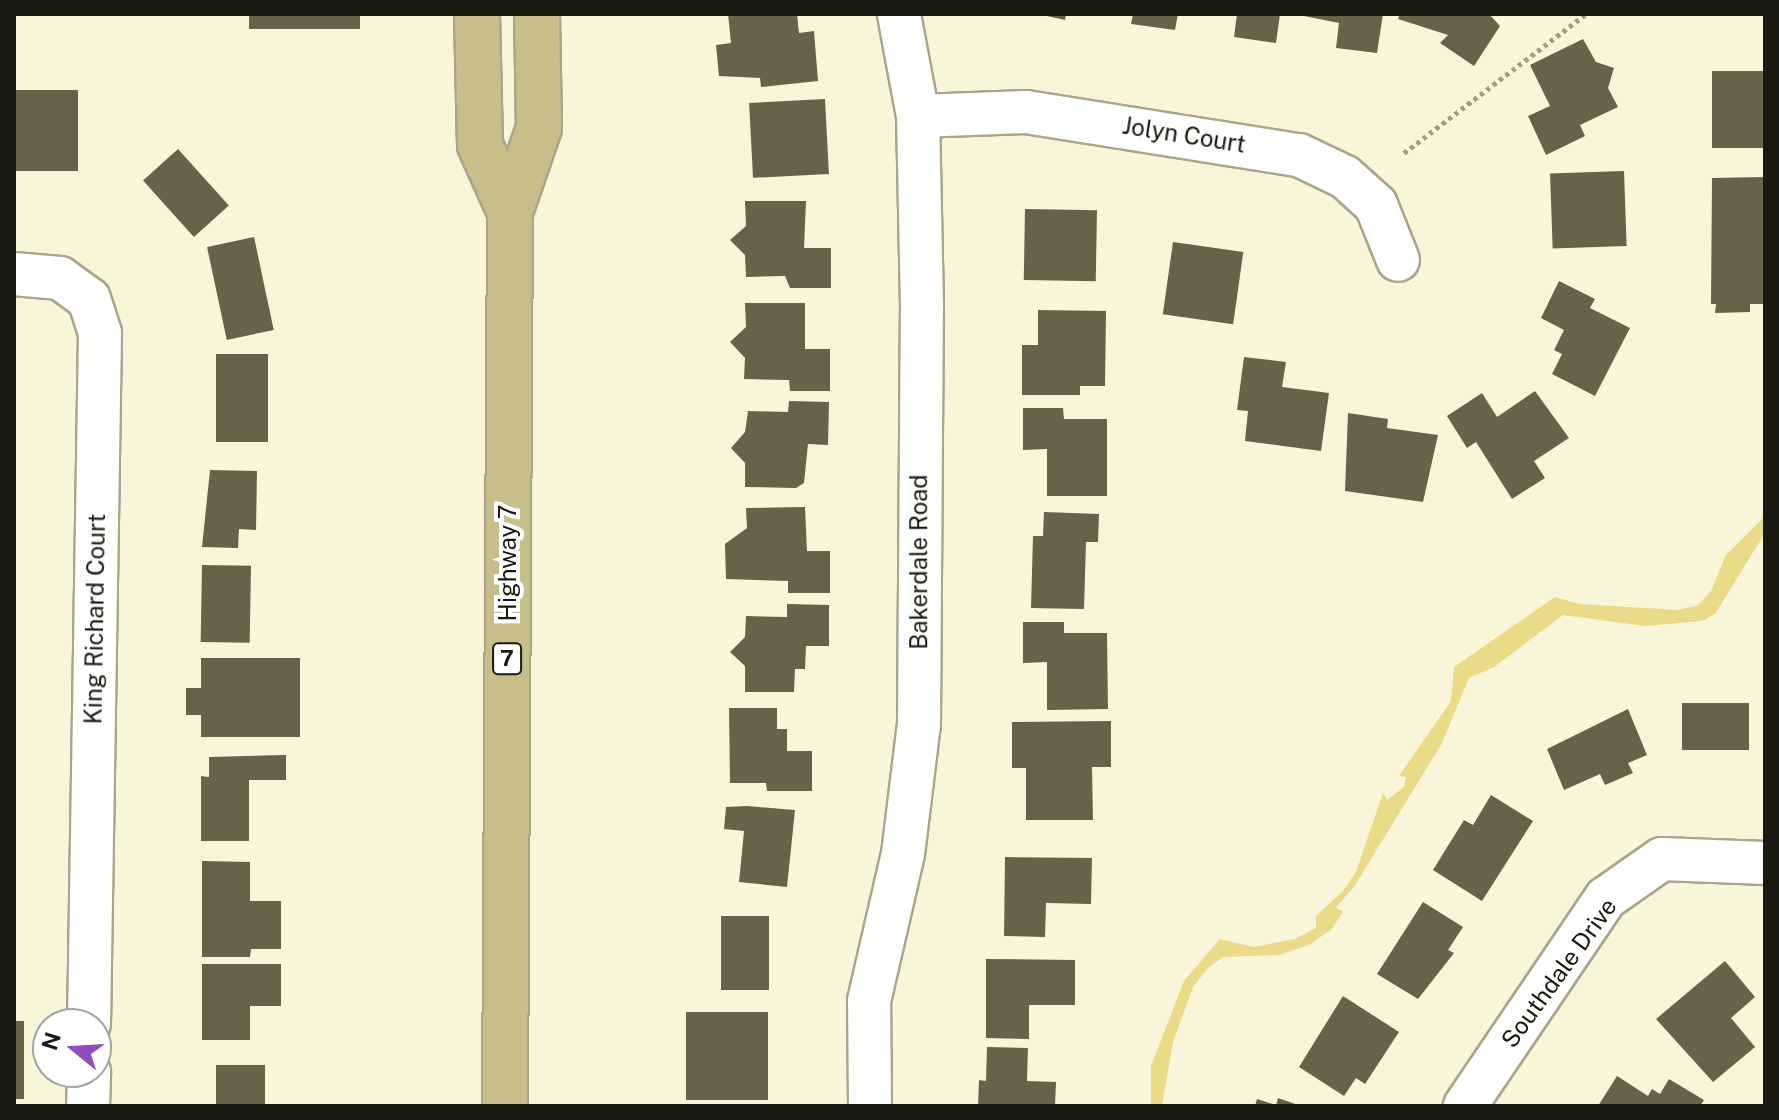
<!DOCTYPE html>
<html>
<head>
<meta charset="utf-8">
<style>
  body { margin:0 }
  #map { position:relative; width:1779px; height:1120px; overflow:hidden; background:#f9f5d9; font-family:"Public Sans",sans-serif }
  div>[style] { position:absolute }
  .water>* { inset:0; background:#eadb88 }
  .building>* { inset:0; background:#67624a; transform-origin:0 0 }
  .path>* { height:5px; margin-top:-2.5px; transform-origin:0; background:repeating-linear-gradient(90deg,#a19f8a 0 4px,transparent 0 8px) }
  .roads { filter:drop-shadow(2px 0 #aaa58b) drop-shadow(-2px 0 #aaa58b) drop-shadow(0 2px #aaa58b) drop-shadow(0 -2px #aaa58b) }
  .minor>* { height:42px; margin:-21px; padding:0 21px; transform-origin:21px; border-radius:21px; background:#fff }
  .major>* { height:44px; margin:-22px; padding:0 22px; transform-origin:22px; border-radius:22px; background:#c8be89 }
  span { translate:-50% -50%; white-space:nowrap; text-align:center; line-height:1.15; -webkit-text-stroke:8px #fff; paint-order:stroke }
  .shield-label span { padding:2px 6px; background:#fff; border:2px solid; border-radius:6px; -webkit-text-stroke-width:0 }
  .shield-label { font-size:22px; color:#1a190f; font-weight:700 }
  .street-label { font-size:24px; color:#1a190f }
  .frame { position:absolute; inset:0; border:16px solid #1a190f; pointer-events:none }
  .north { position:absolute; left:32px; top:1008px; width:80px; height:80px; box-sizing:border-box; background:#fff; border:2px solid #a3a39f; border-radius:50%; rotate:288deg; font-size:22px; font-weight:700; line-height:32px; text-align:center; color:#1a190f }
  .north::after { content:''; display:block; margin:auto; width:28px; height:36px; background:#914bbf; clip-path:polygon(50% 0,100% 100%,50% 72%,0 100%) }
</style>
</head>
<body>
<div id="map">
  <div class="water">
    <div style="clip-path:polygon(1765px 516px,1765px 533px,1715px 614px,1702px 621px,1645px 626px,1563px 615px,1494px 667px,1469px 678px,1442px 743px,1354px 887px,1336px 907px,1343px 912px,1332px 929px,1309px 945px,1279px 955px,1223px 957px,1208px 968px,1193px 987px,1173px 1042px,1162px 1106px,1151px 1106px,1151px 1066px,1184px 981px,1220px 939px,1253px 947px,1295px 939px,1316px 928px,1316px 916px,1343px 891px,1356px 872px,1383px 793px,1387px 800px,1404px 787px,1406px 777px,1399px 776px,1451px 701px,1454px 667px,1555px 597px,1580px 604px,1679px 610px,1698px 605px,1711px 591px,1726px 555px)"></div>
  </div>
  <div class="building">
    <div style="left:249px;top:14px;width:111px;height:15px"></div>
    <div style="clip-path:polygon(728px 14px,797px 14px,799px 33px,814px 31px,818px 81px,761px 87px,760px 78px,719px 76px,716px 45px,731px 43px)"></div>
    <div style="clip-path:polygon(1038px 14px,1066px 14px,1065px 20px)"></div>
    <div style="clip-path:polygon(1133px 14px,1178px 14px,1175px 30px,1131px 24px)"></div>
    <div style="clip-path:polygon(1237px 14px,1280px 14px,1276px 43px,1234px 37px)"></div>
    <div style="clip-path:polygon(1294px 14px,1383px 14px,1377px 53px,1336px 48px,1339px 23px)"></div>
    <div style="clip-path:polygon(1400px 14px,1489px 14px,1500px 26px,1474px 66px,1440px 43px,1448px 35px,1398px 19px)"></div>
    <div style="clip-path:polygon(1583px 39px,1596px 62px,1614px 68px,1608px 88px,1618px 107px,1580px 125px,1585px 136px,1546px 155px,1528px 116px,1550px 106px,1530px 65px)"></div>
    <div style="left:1712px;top:71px;width:53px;height:77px"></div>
    <div style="left:14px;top:90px;width:64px;height:81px"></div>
    <div style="left:825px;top:99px;width:75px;height:76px;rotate:87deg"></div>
    <div style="left:178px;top:149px;width:76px;height:47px;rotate:48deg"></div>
    <div style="left:1624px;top:171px;width:75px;height:74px;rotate:88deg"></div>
    <div style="clip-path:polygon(1765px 177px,1763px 304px,1750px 304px,1750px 312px,1715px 313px,1716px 304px,1711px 304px,1712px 178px)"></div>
    <div style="clip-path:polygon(745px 201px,806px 201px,804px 248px,831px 248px,831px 288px,790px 288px,785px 276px,746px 277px,745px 255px,730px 240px,746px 226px)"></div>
    <div style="left:1025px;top:209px;width:72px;height:71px;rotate:1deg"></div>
    <div style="left:254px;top:237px;width:95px;height:48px;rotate:78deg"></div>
    <div style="left:1173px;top:242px;width:71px;height:73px;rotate:8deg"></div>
    <div style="clip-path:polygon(1559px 281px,1595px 299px,1590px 308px,1630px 328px,1595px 396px,1552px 374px,1562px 354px,1554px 350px,1564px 330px,1541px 318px)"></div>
    <div style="clip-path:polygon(745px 303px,805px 303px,805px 349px,830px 349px,830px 391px,790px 391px,789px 380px,744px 379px,745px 358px,730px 342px,746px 327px)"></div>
    <div style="clip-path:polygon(1038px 310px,1106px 311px,1105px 386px,1080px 386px,1080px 395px,1022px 395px,1022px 345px,1038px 345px)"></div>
    <div style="left:216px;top:354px;width:52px;height:88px"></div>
    <div style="clip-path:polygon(1244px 357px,1286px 362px,1282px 387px,1329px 393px,1321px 451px,1245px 441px,1248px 411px,1237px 410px)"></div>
    <div style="clip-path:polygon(1535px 391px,1569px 438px,1534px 461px,1545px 478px,1512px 499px,1476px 442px,1467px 448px,1447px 416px,1482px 393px,1497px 417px)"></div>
    <div style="clip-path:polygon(789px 401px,829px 402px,828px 445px,808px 444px,804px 483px,796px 488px,745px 487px,745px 463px,731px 448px,745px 432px,748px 411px,788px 412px)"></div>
    <div style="clip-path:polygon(1023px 408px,1063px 408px,1064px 419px,1107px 419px,1107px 496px,1047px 496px,1047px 449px,1023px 450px)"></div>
    <div style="clip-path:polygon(1348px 413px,1388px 419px,1387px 428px,1438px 435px,1423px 502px,1345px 491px)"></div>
    <div style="clip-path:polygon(210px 470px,257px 471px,256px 530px,239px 529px,238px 548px,202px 547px)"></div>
    <div style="clip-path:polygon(805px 507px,807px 551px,830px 551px,830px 593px,788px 593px,788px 581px,726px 579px,725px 544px,747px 528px,746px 508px)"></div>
    <div style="clip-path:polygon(1044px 512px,1099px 514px,1098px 542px,1086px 542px,1084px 609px,1031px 608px,1033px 536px,1043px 536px)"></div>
    <div style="left:202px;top:565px;width:49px;height:77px;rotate:1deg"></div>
    <div style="clip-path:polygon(787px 604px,829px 605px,829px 646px,806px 646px,805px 669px,795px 669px,794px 692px,745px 692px,745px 666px,730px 652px,745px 637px,746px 616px,787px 617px)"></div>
    <div style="clip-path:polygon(1023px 622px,1064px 622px,1064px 633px,1107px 633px,1108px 709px,1047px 710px,1047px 662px,1023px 663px)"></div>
    <div style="clip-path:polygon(201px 658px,300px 658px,300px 737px,201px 737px,201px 715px,186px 715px,186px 688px,201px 688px)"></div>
    <div style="left:1682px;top:703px;width:67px;height:47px"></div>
    <div style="clip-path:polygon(729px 708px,777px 708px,777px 729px,787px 729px,787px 751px,812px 751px,812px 791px,767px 791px,766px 783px,730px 783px)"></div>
    <div style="clip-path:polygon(1628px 709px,1647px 755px,1628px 763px,1633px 773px,1605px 785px,1600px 774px,1564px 790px,1547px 749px)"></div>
    <div style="clip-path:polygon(1111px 721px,1111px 767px,1092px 767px,1093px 820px,1026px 820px,1026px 768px,1012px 768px,1012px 722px)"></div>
    <div style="clip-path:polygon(286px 755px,286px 780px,249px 780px,249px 841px,201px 841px,201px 776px,209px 777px,209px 757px)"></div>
    <div style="clip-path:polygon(1491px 795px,1533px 821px,1482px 901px,1433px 870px,1464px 820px,1473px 825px)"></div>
    <div style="clip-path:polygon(747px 806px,795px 810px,787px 887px,739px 882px,744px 831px,724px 829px,726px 807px)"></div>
    <div style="clip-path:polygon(1005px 857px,1092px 858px,1091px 904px,1046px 903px,1045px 937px,1004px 936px)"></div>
    <div style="clip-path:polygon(202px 861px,250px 862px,250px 901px,281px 901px,281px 949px,251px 949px,250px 957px,202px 957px)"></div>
    <div style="clip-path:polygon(1423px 902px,1463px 927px,1448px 950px,1454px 953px,1418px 999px,1377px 974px)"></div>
    <div style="left:721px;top:916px;width:48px;height:74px"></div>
    <div style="clip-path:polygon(986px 959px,1075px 960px,1075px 1005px,1029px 1005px,1029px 1039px,986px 1038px)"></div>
    <div style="clip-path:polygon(1725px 961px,1755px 997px,1731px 1018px,1755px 1047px,1713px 1082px,1656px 1019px)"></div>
    <div style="clip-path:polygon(202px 964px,281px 964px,281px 1006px,250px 1006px,250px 1040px,202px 1040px)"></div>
    <div style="clip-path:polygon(1343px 996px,1399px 1032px,1365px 1084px,1356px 1078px,1344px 1096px,1299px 1067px)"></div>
    <div style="left:686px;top:1012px;width:82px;height:88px"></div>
    <div style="left:14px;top:1021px;width:10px;height:78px"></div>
    <div style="clip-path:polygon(987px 1047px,1028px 1048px,1027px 1081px,1056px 1082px,1055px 1106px,978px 1106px,979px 1080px,986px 1081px)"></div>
    <div style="left:216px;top:1065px;width:49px;height:41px"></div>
    <div style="clip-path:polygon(1617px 1076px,1648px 1096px,1652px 1089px,1660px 1094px,1669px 1079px,1704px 1100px,1700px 1106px,1598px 1106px)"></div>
    <div style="clip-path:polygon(1278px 1098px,1301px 1106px,1255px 1106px,1257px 1099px,1276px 1105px)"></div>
  </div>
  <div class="path">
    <div style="left:1404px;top:153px;width:229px;rotate:-37.4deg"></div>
  </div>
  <div class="roads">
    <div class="minor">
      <div style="left:918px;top:116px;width:108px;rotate:-2.1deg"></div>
      <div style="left:1026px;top:112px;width:276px;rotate:9deg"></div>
      <div style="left:1299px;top:155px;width:51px;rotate:25.6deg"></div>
      <div style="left:1345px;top:177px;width:42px;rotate:42.1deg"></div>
      <div style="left:1376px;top:205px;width:59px;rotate:68.2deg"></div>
      <div style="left:14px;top:274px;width:46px;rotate:5deg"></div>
      <div style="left:60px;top:278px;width:36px;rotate:36deg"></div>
      <div style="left:89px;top:299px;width:36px;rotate:72deg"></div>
      <div style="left:100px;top:333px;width:691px;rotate:90.91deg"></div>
      <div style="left:88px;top:1106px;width:34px;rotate:-88deg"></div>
      <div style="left:870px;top:1106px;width:105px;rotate:-90.5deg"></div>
      <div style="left:869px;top:1001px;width:151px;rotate:-77deg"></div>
      <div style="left:903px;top:854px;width:131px;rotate:-83deg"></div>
      <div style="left:919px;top:724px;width:418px;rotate:-89.6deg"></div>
      <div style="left:922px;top:306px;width:190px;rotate:-91.2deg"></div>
      <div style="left:918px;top:116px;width:104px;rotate:-100.6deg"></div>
      <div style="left:1465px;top:1106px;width:251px;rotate:-55.9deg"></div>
      <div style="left:1606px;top:898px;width:68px;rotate:-34.9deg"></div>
      <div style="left:1662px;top:859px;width:103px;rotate:2.2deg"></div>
    </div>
    <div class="major">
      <div style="left:477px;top:14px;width:131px;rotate:88.7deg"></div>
      <div style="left:480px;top:145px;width:73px;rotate:65.9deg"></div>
      <div style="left:505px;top:1106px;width:894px;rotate:-89.68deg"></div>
      <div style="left:510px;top:212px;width:89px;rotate:-71deg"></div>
      <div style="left:539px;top:128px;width:114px;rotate:-91deg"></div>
    </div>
  </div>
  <div class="shield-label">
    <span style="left:507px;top:659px">7</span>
  </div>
  <div class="street-label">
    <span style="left:1184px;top:135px;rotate:9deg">Jolyn Court</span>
    <span style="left:919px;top:562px;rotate:-90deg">Bakerdale Road</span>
    <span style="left:508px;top:563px;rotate:-90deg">Highway 7</span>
    <span style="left:95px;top:619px;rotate:-89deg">King Richard Court</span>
    <span style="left:1559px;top:973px;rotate:-54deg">Southdale Drive</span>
  </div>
  <div class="frame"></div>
  <div class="north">N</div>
</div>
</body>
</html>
